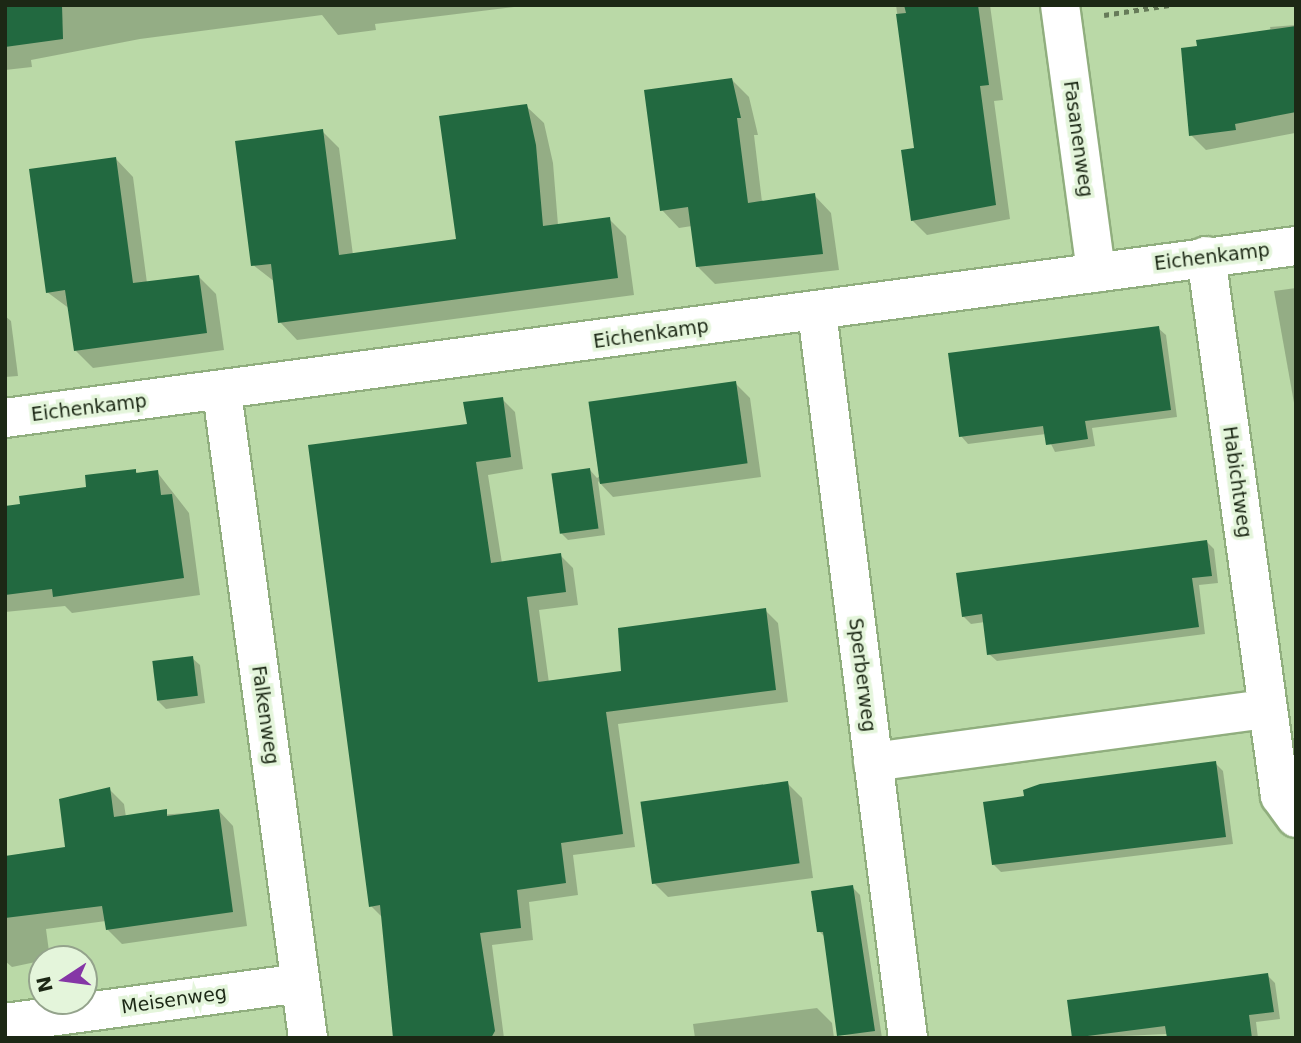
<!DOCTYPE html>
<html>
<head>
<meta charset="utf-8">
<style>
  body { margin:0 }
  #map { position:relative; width:1301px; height:1043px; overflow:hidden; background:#bad9a7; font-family:"DejaVu Sans",sans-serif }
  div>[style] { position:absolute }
  .shadow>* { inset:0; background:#0003 }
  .building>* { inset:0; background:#226940; transform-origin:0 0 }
  .path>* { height:4.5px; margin-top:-2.25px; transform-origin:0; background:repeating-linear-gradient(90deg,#667b59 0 5px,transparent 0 10px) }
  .roads { filter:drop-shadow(2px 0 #90ae7e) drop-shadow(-2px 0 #90ae7e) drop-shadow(0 2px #90ae7e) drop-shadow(0 -2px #90ae7e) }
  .street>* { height:38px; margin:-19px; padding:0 19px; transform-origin:19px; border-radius:19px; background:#fff }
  span { translate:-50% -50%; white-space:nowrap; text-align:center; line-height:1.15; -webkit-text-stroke:7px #e4f5db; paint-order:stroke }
  .street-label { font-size:19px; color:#1c2815 }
  .frame { position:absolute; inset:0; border:7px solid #1c2815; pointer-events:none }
  .north { position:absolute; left:28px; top:945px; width:70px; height:70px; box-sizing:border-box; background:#e4f5db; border:2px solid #94a38c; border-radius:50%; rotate:257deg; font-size:19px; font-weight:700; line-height:28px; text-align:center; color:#1c2815 }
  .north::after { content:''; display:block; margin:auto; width:24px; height:32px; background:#8536a6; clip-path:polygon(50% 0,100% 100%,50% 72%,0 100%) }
</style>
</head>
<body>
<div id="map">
  <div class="shadow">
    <div style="clip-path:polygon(5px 5px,530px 5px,375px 24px,376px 30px,338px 35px,322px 15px,140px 39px,31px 60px,32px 67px,5px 70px)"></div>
    <div style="clip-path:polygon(896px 5px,990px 5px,1003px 100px,994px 101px,1010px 219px,927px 235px,912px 220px,916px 150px)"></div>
    <div style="clip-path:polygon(1296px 25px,1295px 133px,1206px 150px,1191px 135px,1271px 31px,1270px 27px)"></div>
    <div style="clip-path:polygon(732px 80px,749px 97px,758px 135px,754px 135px,762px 202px,814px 195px,831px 213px,839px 270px,715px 284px,697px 266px,692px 226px,679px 228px,662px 210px)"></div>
    <div style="clip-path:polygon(526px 106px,544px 123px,553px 163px,558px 225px,609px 219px,626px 236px,634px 295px,297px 340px,280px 322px,275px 282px,253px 265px,322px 131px,339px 148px,353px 255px,458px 240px)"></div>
    <div style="clip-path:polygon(116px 159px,133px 177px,147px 283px,199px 277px,216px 294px,224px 350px,93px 368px,75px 350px,70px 309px,47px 292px)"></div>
    <div style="clip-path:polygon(1296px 288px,1296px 414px,1274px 291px)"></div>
    <div style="clip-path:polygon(5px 316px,11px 321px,18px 376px,5px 377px)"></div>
    <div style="clip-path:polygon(1158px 328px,1166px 335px,1177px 417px,1092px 428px,1095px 446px,1055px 452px,1046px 434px,968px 444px,961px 436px)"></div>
    <div style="clip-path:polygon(735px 383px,750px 398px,761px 477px,613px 497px,598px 481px,605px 535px,568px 540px,561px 533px,590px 470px,597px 478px)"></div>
    <div style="clip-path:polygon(502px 399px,515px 412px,523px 469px,488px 475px,502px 563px,560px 555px,573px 568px,578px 605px,539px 610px,549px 683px,622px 672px,765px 610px,778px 623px,788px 702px,618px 724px,635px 847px,573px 855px,578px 895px,529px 902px,533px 940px,492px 945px,504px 1038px,396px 1038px,383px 918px,371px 906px,469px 425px)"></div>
    <div style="clip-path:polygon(135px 471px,139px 474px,157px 472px,189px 513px,200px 595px,72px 613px,65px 606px,5px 612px,5px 508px,88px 488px)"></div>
    <div style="clip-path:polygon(1207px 542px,1214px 549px,1218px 583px,1199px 585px,1205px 634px,997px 661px,989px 654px,985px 622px,971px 624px,963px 616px)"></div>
    <div style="clip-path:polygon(192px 658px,200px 665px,205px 703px,166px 709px,158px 701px)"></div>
    <div style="clip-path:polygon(1215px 763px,1223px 771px,1233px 844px,1001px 872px,993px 864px)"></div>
    <div style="clip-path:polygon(787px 783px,802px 798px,813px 878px,668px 897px,653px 882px)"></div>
    <div style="clip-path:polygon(109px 789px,124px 804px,126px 817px,219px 811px,233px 826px,247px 926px,122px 944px,107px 929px,106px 921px,46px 929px,50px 959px,12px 967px,5px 961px,5px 857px,67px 849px)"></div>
    <div style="clip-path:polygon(852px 887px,860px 895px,882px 1038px,839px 1035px,826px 938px,819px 931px)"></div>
    <div style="clip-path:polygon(1267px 975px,1275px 983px,1280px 1019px,1256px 1022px,1258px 1038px,1168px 1038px,1168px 1034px,1074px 1038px)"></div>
    <div style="clip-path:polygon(817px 1008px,832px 1023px,834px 1038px,695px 1038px,693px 1024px)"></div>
  </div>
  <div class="building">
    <div style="clip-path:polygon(5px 5px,62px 5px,63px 39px,5px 47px)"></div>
    <div style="clip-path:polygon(904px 5px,978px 5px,989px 85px,980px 86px,996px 205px,911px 221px,901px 150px,914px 148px,896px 14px,906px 13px)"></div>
    <div style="clip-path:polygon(1296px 26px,1296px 112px,1235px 124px,1236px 130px,1189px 136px,1181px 48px,1197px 46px,1196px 40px)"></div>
    <div style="clip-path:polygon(732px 78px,741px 118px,737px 118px,748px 203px,815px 193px,823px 254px,696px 267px,688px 207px,660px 211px,644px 90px)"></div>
    <div style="clip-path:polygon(527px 104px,536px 145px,543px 226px,610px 217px,618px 278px,278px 323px,271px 264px,251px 266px,235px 141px,323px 129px,339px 255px,456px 239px,439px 116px)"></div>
    <div style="clip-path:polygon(116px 157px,133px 283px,199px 275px,207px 333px,74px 351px,65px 290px,46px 293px,29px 169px)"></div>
    <div style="clip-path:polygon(1159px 326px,1171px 410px,1085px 421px,1088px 439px,1046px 445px,1043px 426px,959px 437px,948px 353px)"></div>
    <div style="left:736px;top:381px;width:83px;height:149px;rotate:82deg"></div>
    <div style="clip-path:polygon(503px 397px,511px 457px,476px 462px,491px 563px,561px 553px,566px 592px,527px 597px,538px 682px,621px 671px,618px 628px,766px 608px,776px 690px,606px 712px,623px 834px,561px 843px,566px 883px,517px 890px,521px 928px,480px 933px,495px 1031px,491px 1038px,393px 1038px,380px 905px,369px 907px,308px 445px,467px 424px,463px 402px)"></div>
    <div style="left:590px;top:468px;width:61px;height:39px;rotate:82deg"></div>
    <div style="clip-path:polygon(136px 469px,136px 473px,158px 470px,161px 495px,172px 494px,184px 578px,53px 597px,52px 589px,5px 595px,5px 506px,20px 504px,19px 496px,86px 487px,85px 475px)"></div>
    <div style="clip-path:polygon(1207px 540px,1212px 576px,1192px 578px,1199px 627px,987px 655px,982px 614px,962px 617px,956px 573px)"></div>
    <div style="left:193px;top:656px;width:40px;height:41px;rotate:83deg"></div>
    <div style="clip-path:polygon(1216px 761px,1226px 837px,992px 865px,983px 802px,1024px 796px,1023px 790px,1040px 784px)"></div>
    <div style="left:788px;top:781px;width:83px;height:149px;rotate:82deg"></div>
    <div style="clip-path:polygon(110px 787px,114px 817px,167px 809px,167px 816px,219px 809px,233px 912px,106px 930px,102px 906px,5px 918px,5px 856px,65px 847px,59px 799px)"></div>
    <div style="clip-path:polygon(853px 885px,875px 1031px,837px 1036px,823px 932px,817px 932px,811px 891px)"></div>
    <div style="clip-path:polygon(1268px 973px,1274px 1012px,1249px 1015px,1252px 1038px,1167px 1038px,1165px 1026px,1072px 1038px,1067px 1000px)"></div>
  </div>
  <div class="path">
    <div style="left:1104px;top:15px;width:66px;rotate:-8.7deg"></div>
  </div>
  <div class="roads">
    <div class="street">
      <div style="left:1060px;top:5px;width:270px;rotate:82.3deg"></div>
      <div style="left:1206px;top:256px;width:545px;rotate:82.2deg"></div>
      <div style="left:1280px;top:796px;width:27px;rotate:54deg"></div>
      <div style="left:817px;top:312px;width:732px;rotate:82.86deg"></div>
      <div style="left:222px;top:392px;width:652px;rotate:82.42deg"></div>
      <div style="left:5px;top:418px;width:1302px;rotate:-7.59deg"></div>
      <div style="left:873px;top:762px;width:398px;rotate:-7.7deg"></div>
      <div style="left:5px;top:1023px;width:298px;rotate:-7.7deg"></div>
    </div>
  </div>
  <div class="street-label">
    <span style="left:1078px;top:139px;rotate:82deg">Fasanenweg</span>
    <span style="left:1212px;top:257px;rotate:-7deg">Eichenkamp</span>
    <span style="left:651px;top:334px;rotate:-8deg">Eichenkamp</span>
    <span style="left:89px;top:408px;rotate:-7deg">Eichenkamp</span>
    <span style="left:1237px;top:482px;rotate:82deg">Habichtweg</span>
    <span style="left:862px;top:675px;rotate:83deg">Sperberweg</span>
    <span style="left:265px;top:715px;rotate:82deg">Falkenweg</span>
    <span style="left:174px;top:1000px;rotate:-8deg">Meisenweg</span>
  </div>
  <div class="frame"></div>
  <div class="north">N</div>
</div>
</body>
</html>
